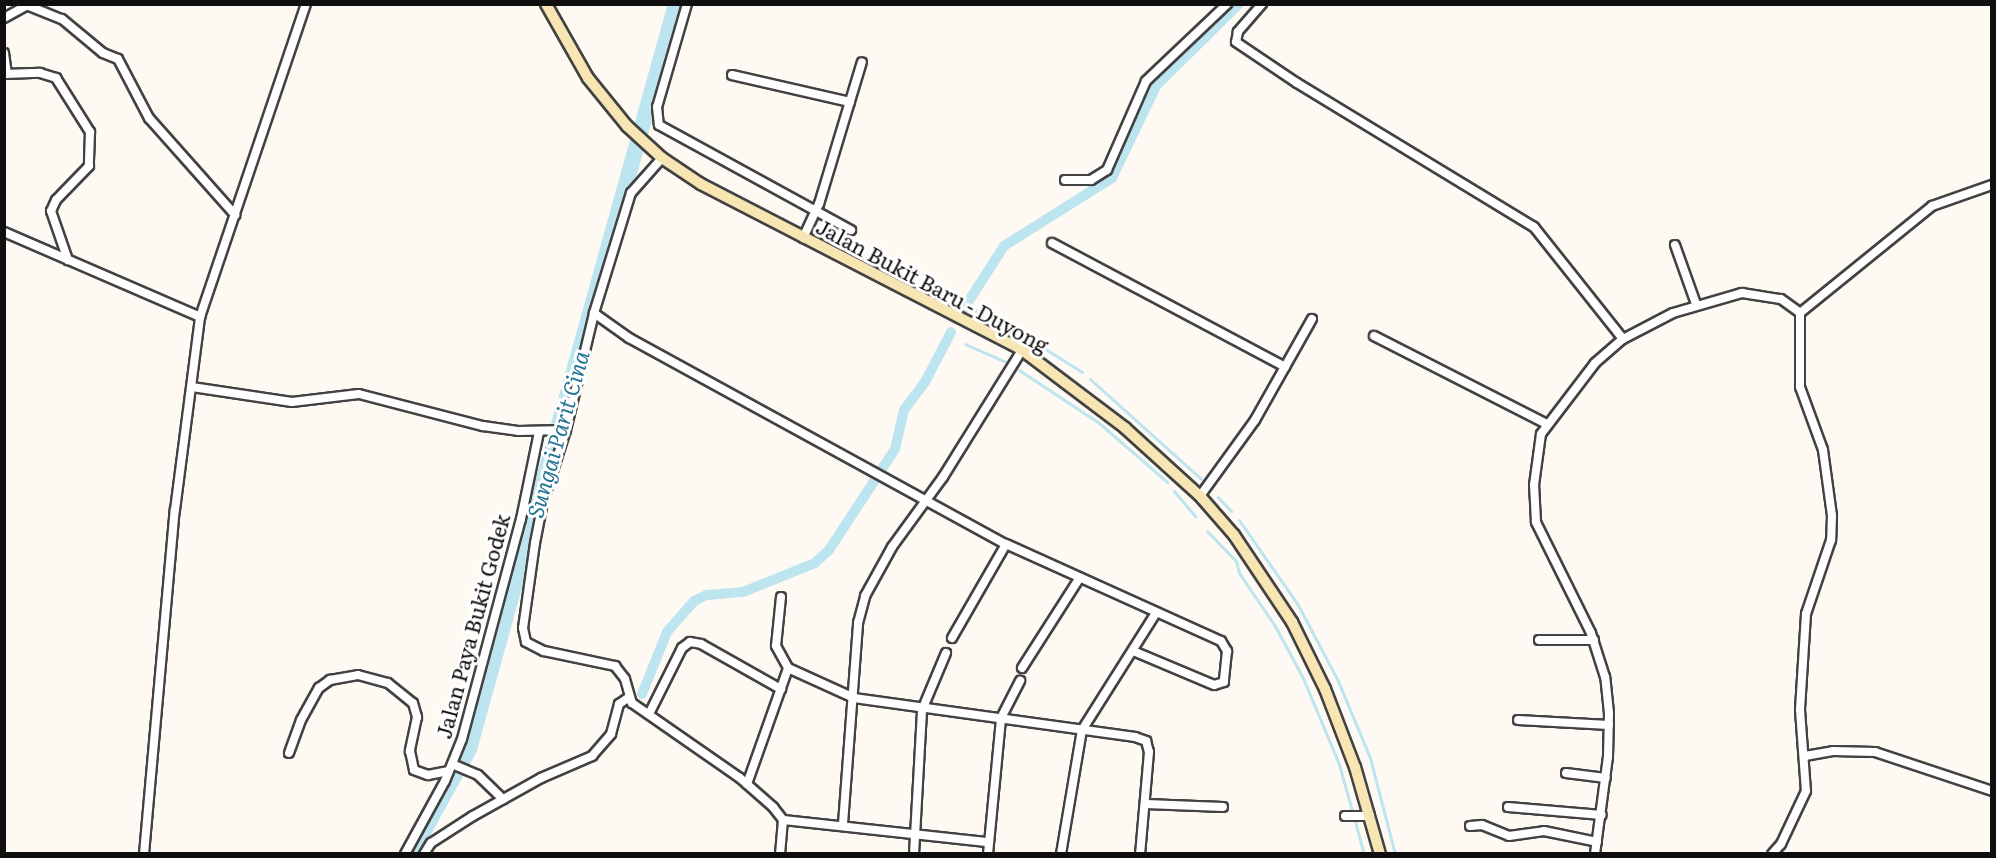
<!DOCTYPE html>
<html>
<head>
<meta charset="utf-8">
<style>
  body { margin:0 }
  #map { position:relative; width:1996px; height:858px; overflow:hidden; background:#fef9f2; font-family:Literata,serif }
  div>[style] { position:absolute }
  .stream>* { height:3px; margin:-1.5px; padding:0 1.5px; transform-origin:1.5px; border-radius:1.5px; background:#bce5f0 }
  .canal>* { height:10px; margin:-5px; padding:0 5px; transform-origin:5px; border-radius:5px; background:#bce5f0 }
  .river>* { height:16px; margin:-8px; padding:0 8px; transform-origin:8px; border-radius:8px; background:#bce5f0 }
  .roads { filter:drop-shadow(2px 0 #424242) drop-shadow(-2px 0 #424242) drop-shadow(0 2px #424242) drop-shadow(0 -2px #424242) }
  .street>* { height:8px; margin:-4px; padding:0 4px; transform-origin:4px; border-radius:4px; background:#fff }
  .secondary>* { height:10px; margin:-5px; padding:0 5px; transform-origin:5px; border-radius:5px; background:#f7e5b4 }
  span { translate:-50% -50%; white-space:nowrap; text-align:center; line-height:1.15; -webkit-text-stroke:6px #fff; paint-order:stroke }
  .street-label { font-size:21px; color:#0f0f0f }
  .water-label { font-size:22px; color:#257594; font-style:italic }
  .frame { position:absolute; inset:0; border:6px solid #0f0f0f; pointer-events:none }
</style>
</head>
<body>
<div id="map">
  <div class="stream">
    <div style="left:967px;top:302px;width:20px;rotate:45deg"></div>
    <div style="left:981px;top:316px;width:37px;rotate:22deg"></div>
    <div style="left:1015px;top:330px;width:79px;rotate:32.1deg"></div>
    <div style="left:965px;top:344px;width:45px;rotate:23.7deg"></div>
    <div style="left:1019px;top:370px;width:96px;rotate:33.5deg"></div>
    <div style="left:1099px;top:423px;width:90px;rotate:40.9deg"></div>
    <div style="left:1090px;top:379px;width:149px;rotate:42deg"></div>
    <div style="left:1174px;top:491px;width:33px;rotate:50deg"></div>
    <div style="left:1218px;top:497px;width:19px;rotate:47deg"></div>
    <div style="left:1239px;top:520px;width:103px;rotate:55.2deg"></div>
    <div style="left:1298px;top:605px;width:86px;rotate:62.2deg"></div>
    <div style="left:1338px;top:681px;width:83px;rotate:67.4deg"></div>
    <div style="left:1370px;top:758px;width:99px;rotate:75.4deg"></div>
    <div style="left:1207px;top:531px;width:42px;rotate:46deg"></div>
    <div style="left:1236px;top:561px;width:12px;rotate:76deg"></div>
    <div style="left:1239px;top:573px;width:64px;rotate:55.8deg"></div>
    <div style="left:1275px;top:626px;width:59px;rotate:61.7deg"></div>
    <div style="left:1303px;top:678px;width:93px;rotate:67.3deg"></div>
    <div style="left:1339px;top:764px;width:93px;rotate:74.5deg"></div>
  </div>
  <div class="canal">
    <div style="left:963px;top:310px;width:76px;rotate:-57.4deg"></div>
    <div style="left:1004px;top:246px;width:128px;rotate:-32.2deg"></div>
    <div style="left:1112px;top:178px;width:102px;rotate:-64.4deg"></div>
    <div style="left:1156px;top:86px;width:117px;rotate:-44.7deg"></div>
    <div style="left:642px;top:694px;width:67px;rotate:-68deg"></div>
    <div style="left:667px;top:632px;width:41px;rotate:-48.9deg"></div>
    <div style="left:694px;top:601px;width:14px;rotate:-25deg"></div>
    <div style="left:707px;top:595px;width:36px;rotate:-5deg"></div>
    <div style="left:743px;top:592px;width:78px;rotate:-21.9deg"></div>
    <div style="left:815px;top:563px;width:19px;rotate:-43deg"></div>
    <div style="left:829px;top:550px;width:121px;rotate:-56.8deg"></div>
    <div style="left:895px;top:449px;width:40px;rotate:-77deg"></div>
    <div style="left:904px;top:410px;width:35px;rotate:-53deg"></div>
    <div style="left:925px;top:382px;width:56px;rotate:-62.5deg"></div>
  </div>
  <div class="river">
    <div style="left:411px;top:854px;width:120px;rotate:-61.1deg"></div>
    <div style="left:469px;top:749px;width:773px;rotate:-74.47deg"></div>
  </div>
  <div class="roads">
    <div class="street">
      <div style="left:687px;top:4px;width:107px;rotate:106.2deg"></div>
      <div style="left:657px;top:107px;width:18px;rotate:84deg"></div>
      <div style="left:659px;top:125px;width:219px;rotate:28.7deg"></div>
      <div style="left:1262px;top:4px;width:37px;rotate:131deg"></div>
      <div style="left:1238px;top:32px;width:10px;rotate:101deg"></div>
      <div style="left:1236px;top:42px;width:73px;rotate:33.9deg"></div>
      <div style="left:1297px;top:83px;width:277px;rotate:31.3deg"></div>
      <div style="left:1534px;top:227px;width:143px;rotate:51.5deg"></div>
      <div style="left:29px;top:6px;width:35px;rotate:22deg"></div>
      <div style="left:62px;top:19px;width:53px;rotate:39.7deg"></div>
      <div style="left:103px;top:53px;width:16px;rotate:22deg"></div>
      <div style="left:118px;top:59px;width:67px;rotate:62.3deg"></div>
      <div style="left:149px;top:118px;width:130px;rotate:48.4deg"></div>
      <div style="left:4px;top:18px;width:29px;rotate:-29deg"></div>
      <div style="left:4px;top:53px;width:21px;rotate:82deg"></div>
      <div style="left:4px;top:74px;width:36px;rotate:-2deg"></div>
      <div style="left:40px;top:73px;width:17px;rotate:17deg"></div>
      <div style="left:56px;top:78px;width:64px;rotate:57.8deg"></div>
      <div style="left:90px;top:132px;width:34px;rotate:92deg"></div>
      <div style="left:89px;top:166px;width:47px;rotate:134.1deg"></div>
      <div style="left:56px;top:200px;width:12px;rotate:114deg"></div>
      <div style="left:51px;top:211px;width:52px;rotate:70.9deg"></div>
      <div style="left:732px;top:75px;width:121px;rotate:12.9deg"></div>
      <div style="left:1065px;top:180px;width:26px"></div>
      <div style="left:1091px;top:180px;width:19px;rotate:-32deg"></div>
      <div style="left:1107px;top:170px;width:97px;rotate:-66.3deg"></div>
      <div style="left:1146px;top:81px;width:112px;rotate:-43.5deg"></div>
      <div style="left:4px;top:232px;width:214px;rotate:23.4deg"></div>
      <div style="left:803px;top:238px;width:38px;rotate:-65deg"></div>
      <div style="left:819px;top:204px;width:148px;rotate:-73.2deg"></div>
      <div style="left:1052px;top:243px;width:264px;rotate:28deg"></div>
      <div style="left:1675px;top:245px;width:63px;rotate:70.4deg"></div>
      <div style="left:594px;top:313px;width:43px;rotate:35.5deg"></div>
      <div style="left:629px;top:338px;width:430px;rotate:28.7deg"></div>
      <div style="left:1006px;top:544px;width:236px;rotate:24.3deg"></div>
      <div style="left:1221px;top:641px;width:12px;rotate:59deg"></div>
      <div style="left:1227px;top:651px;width:31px;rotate:96deg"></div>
      <div style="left:1224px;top:682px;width:10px;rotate:163deg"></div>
      <div style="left:1214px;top:685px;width:88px;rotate:-157.2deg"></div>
      <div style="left:1800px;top:313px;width:170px;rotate:-39deg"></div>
      <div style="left:1932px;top:206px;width:64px;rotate:-19.3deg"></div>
      <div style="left:1374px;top:336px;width:194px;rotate:27deg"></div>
      <div style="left:192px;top:387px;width:101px;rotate:8.5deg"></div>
      <div style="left:292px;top:402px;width:67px;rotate:-6.8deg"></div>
      <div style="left:359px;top:394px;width:128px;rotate:14.5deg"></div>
      <div style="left:483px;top:426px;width:35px;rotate:8deg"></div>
      <div style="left:518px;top:431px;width:48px;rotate:-1.2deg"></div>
      <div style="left:566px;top:430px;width:120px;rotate:-76.5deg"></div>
      <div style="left:594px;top:313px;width:126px;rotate:-72.9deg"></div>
      <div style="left:631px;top:193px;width:47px;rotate:-48.5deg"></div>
      <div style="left:566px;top:430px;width:76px;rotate:107.7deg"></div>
      <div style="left:543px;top:502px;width:42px;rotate:101deg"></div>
      <div style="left:535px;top:543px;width:86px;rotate:98deg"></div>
      <div style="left:523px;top:628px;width:14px;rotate:78deg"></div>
      <div style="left:526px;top:642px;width:20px;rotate:27deg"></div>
      <div style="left:544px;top:651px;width:73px;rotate:11.9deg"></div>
      <div style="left:615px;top:666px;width:16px;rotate:52deg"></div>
      <div style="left:625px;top:679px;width:25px;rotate:74deg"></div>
      <div style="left:632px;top:703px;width:131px;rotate:34.8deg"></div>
      <div style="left:740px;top:778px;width:44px;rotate:41.3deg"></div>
      <div style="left:773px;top:807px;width:16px;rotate:52deg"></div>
      <div style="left:783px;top:820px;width:34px;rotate:95deg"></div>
      <div style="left:1200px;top:496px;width:94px;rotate:-54.1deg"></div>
      <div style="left:1255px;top:420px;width:116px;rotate:-60.6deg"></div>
      <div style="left:781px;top:597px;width:49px;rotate:95.8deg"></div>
      <div style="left:776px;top:646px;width:25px;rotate:61deg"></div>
      <div style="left:788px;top:668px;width:72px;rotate:24.4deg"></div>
      <div style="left:854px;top:698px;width:284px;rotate:7.9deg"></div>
      <div style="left:1135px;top:737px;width:12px;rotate:20deg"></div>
      <div style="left:1146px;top:741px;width:11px;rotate:75deg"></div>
      <div style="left:1149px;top:752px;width:102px;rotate:95deg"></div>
      <div style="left:952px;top:638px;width:108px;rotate:-60.1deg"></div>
      <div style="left:1539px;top:640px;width:55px"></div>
      <div style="left:1022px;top:668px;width:106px;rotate:-57.4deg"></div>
      <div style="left:649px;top:714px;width:74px;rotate:-63.4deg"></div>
      <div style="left:682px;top:648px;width:10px;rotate:-37deg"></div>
      <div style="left:690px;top:642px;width:11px;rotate:10deg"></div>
      <div style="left:701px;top:644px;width:92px;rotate:29.4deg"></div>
      <div style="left:1518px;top:720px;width:91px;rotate:3.1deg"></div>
      <div style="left:289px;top:753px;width:35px;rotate:-70deg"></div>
      <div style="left:301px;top:720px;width:37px;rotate:-61deg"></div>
      <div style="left:319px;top:688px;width:14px;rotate:-36deg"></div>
      <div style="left:330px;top:680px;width:28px;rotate:-10deg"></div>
      <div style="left:358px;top:675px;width:31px;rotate:15deg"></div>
      <div style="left:388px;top:683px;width:32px;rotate:39deg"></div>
      <div style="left:413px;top:703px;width:15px;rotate:74deg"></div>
      <div style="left:417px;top:717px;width:35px;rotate:102deg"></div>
      <div style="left:410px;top:751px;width:19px;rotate:78deg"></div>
      <div style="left:414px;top:770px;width:15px;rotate:20deg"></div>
      <div style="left:428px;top:775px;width:21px;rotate:-11deg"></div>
      <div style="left:1805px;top:756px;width:28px;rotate:-10deg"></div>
      <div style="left:1833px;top:751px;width:42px;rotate:1.4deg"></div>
      <div style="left:1875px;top:752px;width:123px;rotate:18.4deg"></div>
      <div style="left:452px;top:764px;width:28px;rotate:23deg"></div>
      <div style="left:478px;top:775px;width:35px;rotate:44deg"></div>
      <div style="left:1566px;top:773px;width:40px;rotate:7.1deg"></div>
      <div style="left:747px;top:784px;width:123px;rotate:-70.5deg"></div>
      <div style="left:1146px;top:804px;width:77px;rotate:2.2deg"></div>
      <div style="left:1508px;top:807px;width:94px;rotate:4.9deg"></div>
      <div style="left:1345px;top:816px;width:25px"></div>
      <div style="left:783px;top:820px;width:205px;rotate:6.2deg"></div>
      <div style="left:843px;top:824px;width:202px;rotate:-85.7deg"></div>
      <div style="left:858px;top:623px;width:28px;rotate:-75deg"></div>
      <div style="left:865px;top:596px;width:56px;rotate:-61.1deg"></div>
      <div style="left:892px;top:547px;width:87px;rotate:-53.9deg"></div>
      <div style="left:943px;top:477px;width:150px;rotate:-58.1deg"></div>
      <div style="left:1470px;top:826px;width:12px;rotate:-5deg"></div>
      <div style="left:1482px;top:825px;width:29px;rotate:22deg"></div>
      <div style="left:1509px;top:836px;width:35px;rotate:-8deg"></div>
      <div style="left:1544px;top:831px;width:54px;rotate:11.7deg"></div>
      <div style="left:144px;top:854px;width:345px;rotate:-84.9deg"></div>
      <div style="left:175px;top:510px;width:195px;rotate:-82.6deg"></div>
      <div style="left:200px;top:317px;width:330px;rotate:-71.3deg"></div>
      <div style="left:405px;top:854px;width:83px;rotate:-61.3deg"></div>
      <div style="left:445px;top:781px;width:45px;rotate:-68deg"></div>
      <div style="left:462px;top:739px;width:228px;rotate:-75deg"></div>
      <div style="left:521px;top:519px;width:89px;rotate:-78.3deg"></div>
      <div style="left:424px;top:854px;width:13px;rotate:-58deg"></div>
      <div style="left:431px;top:843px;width:50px;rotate:-32.7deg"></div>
      <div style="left:473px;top:816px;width:78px;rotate:-29.2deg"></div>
      <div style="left:541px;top:778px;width:56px;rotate:-23.3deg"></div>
      <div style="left:592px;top:756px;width:29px;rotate:-49deg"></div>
      <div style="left:611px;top:734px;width:31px;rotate:-75deg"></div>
      <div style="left:619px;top:704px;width:11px;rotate:-34deg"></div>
      <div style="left:914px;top:854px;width:144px;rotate:-86.8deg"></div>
      <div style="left:922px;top:710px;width:62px;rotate:-67.2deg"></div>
      <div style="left:988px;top:854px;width:137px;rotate:-84.5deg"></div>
      <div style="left:1001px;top:718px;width:42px;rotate:-62.8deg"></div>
      <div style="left:1061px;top:854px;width:126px;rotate:-80.4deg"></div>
      <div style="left:1082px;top:730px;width:138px;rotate:-57.7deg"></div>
      <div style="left:1595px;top:854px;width:98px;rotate:-82.4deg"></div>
      <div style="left:1608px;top:757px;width:44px;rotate:-88.7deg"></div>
      <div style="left:1609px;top:713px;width:36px;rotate:-96deg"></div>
      <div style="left:1605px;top:677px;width:46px;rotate:-107.7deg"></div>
      <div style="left:1591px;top:633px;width:124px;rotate:-116.4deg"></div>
      <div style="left:1536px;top:522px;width:37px;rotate:-93deg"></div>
      <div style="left:1534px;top:485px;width:51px;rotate:-82.2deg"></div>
      <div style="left:1541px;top:434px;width:89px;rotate:-52.7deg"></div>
      <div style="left:1595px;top:363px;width:37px;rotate:-41deg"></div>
      <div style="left:1623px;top:339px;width:56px;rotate:-27.5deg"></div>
      <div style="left:1673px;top:313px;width:72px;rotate:-16.2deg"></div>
      <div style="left:1742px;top:293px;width:39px;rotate:9deg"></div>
      <div style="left:1781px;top:299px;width:24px;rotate:36deg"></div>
      <div style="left:1800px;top:313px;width:74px;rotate:90deg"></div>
      <div style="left:1800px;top:387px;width:67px;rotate:69.9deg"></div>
      <div style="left:1823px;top:450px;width:67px;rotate:82.2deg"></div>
      <div style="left:1832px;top:516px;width:24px;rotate:92deg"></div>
      <div style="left:1831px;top:540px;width:78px;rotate:108.7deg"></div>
      <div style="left:1806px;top:614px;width:96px;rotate:93.6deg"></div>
      <div style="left:1800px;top:710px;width:81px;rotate:85.8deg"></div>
      <div style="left:1806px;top:791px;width:59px;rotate:115.3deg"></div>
      <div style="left:1781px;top:844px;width:13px;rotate:132deg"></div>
    </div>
    <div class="secondary">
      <div style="left:546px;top:4px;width:85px;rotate:60.4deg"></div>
      <div style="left:588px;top:78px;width:62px;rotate:50.9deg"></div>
      <div style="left:627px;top:126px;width:47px;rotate:42.4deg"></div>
      <div style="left:662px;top:158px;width:47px;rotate:33.7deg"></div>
      <div style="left:701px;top:184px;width:361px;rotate:27.3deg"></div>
      <div style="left:1022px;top:350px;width:129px;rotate:37.1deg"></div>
      <div style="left:1125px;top:428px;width:101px;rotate:42.2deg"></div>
      <div style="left:1200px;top:496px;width:52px;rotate:48.9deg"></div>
      <div style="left:1234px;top:535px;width:105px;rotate:56.3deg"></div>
      <div style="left:1292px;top:622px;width:75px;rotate:63.8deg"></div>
      <div style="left:1325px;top:689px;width:84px;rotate:69deg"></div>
      <div style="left:1355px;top:767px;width:91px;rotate:74deg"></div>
    </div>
  </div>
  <div class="street-label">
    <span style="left:933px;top:285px;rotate:28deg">Jalan Bukit Baru - Duyong</span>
    <span style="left:472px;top:626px;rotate:-75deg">Jalan Paya Bukit Godek</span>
  </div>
  <div class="water-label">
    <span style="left:557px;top:434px;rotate:-74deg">Sungai Parit Cina</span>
  </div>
  <div class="frame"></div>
</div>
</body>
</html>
